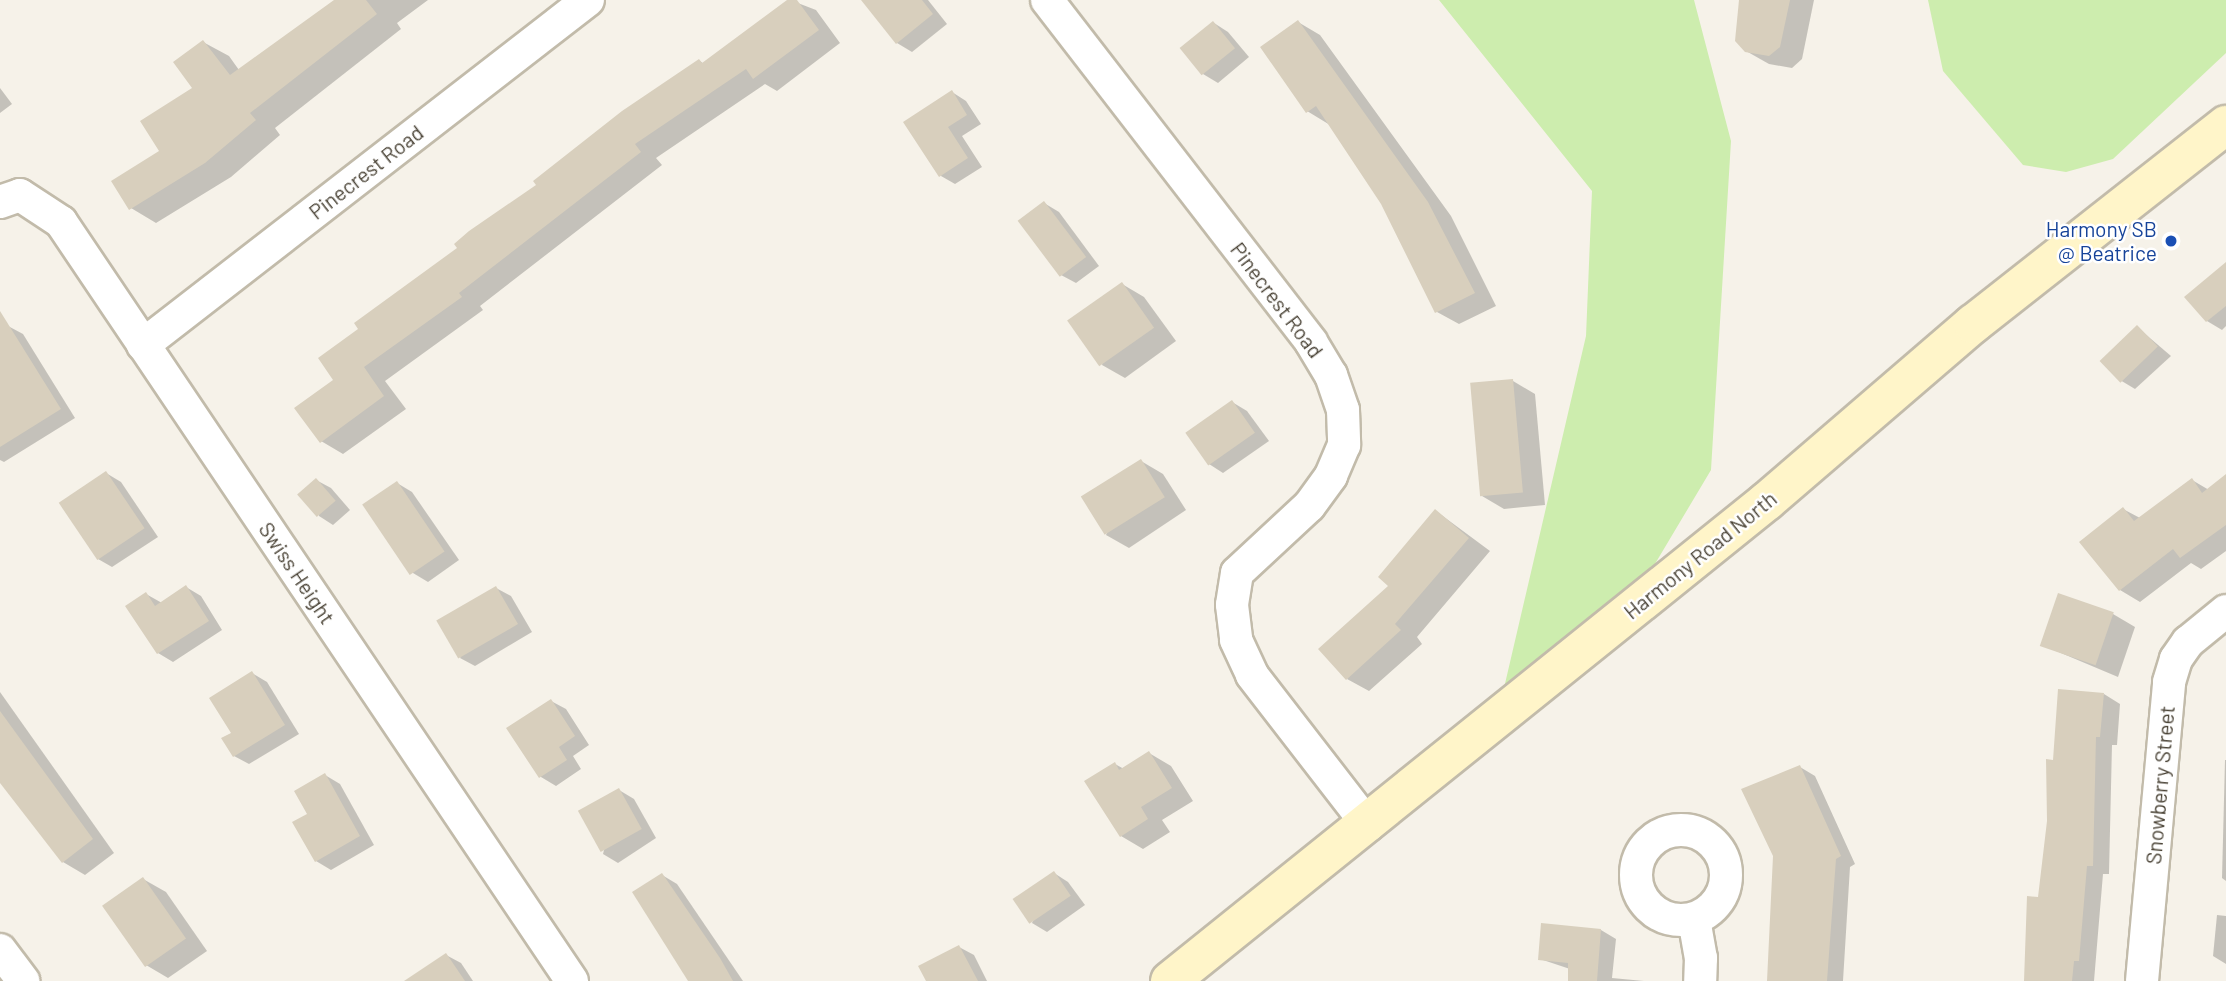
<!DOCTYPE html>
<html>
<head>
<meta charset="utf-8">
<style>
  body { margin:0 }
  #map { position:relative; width:2226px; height:981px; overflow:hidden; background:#f6f2e9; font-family:Barlow,sans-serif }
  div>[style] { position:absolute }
  .green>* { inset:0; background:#cdedae }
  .shadow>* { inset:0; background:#0003 }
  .building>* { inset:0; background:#d8cfbd; transform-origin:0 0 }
  .roads { filter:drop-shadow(2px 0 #c2bbaa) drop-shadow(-2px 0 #c2bbaa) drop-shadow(0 2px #c2bbaa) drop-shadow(0 -2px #c2bbaa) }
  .minor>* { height:32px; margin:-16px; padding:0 16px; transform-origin:16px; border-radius:16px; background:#fff }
  .minor>.ring { margin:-16px; padding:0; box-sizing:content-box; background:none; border:32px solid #fff; border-radius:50% }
  .secondary>* { height:38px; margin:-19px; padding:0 19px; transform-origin:19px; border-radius:19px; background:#fff5c9 }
  .dots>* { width:19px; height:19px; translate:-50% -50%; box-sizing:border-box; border:4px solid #fff; border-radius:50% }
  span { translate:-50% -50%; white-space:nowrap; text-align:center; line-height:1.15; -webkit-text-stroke:5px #fff; paint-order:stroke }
  .street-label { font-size:21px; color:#4a4336 }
  .transit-label { font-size:21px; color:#164399 }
  .right { translate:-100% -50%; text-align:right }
</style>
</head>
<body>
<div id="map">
  <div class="green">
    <div style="clip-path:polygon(1439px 0,1694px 0,1731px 141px,1711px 470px,1606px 646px,1504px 688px,1586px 336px,1592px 191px)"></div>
    <div style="clip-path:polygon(1928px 0,2226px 0,2226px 53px,2113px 159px,2066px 172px,2023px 165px,1943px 71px)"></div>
  </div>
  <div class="shadow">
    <div style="clip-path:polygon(335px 0,428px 0,397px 23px,401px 29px,275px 128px,280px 135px,231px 177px,156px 223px,131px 208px,195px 88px,203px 42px,229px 56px,239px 70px)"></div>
    <div style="clip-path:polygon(790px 0,816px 10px,840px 43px,777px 91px,765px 84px,656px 158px,662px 165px,480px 306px,483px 310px,385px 381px,406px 409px,343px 454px,321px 441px,335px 380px,459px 249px,700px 61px,704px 64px)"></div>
    <div style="clip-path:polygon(863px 0,928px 0,947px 24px,912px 52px,897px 43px)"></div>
    <div style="clip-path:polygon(1741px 0,1814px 0,1802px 59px,1792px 68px,1769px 64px,1746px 51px)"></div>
    <div style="clip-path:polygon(1298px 22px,1320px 35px,1451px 216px,1496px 306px,1459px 324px,1437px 312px,1382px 203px,1330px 125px,1307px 111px)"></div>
    <div style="clip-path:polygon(1214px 23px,1228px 32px,1249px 57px,1218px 83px,1203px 74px)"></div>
    <div style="clip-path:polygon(0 88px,12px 104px,0 113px)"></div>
    <div style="clip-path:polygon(952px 92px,966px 101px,981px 124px,962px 136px,982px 167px,955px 184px,941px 176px)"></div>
    <div style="clip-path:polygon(1044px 203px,1059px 212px,1099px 266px,1076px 283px,1061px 275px)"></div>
    <div style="clip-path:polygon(2226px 264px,2226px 326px,2222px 330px,2207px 321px,2187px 297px)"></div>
    <div style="clip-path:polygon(1122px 284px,1144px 297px,1176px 341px,1125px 378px,1102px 365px)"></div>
    <div style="clip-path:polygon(8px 326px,23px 334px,75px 418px,4px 462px,0 460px,0 331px)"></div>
    <div style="clip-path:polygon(2137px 327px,2171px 356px,2135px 389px,2120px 380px)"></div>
    <div style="clip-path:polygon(1513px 381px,1535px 394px,1545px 505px,1504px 509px,1482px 496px)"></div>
    <div style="clip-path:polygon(1232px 402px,1247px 411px,1269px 441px,1223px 473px,1209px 464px)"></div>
    <div style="clip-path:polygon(1141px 461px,1163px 474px,1186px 510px,1129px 548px,1106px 535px)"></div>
    <div style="clip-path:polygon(106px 473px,121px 482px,158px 537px,112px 567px,98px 559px)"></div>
    <div style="clip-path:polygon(2226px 477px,2226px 551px,2201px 569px,2191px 563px,2140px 602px,2120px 590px,2123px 509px,2140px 518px,2192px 480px,2209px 490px)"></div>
    <div style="clip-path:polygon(316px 480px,331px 488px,350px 510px,333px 525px,319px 516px)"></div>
    <div style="clip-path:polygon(397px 483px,412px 492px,459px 560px,428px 582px,413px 573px)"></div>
    <div style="clip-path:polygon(1436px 511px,1490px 551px,1417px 637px,1422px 644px,1369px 691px,1347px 679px,1390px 586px)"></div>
    <div style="clip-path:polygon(186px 587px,201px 596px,222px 630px,173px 662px,158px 653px,146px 594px,162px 603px)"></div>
    <div style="clip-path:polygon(496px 588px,511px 596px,532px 632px,475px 666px,460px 658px)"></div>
    <div style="clip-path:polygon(2113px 614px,2135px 627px,2118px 677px,2042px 645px)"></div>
    <div style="clip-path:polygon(252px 673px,267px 682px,299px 734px,249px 764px,234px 756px)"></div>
    <div style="clip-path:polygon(0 692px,114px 853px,85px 875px,63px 862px,0 774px)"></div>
    <div style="clip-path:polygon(2104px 694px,2120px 704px,2117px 745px,2112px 745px,2109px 874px,2103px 874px,2094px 981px,2025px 981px,2028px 898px,2040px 898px,2054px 761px)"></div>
    <div style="clip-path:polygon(551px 701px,566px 709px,589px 745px,573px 756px,581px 769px,556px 786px,541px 777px,509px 728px)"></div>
    <div style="clip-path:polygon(1149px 753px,1171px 766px,1193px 801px,1162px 820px,1170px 832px,1143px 849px,1121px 836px,1115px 764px,1124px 769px)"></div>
    <div style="clip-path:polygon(2225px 760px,2226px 760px,2226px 881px,2222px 878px)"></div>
    <div style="clip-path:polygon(1800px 767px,1815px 776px,1855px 864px,1850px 867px,1843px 981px,1769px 981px)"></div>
    <div style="clip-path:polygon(325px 775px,340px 784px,374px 845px,331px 870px,316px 861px,310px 814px)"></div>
    <div style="clip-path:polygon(619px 790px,634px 799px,656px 838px,618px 863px,603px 854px)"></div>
    <div style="clip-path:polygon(1054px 873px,1068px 882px,1085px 905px,1047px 932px,1032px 923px)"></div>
    <div style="clip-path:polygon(662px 875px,677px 884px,743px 981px,690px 981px)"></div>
    <div style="clip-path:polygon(143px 879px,166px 892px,207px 951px,168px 978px,146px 965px)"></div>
    <div style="clip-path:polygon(2217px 915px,2226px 916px,2226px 964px,2213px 956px)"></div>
    <div style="clip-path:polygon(1601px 930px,1616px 939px,1612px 978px,1644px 981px,1570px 981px,1570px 969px,1540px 959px)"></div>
    <div style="clip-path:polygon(959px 947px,974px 955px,987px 981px,927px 981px)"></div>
    <div style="clip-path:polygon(446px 955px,461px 963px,473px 981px,412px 981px)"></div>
  </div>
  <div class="building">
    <div style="clip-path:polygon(334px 0,366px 0,377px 14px,250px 113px,256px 120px,205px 163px,129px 210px,111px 181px,159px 151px,140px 121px,192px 88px,173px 62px,203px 40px,230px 75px)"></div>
    <div style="clip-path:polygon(787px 0,797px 0,819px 30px,753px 79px,746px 69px,635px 144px,641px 152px,459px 293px,462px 297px,364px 367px,384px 396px,320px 443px,294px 408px,333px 380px,318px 358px,358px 329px,354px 323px,457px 248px,454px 244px,469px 231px,536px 185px,533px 181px,622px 111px,699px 59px,702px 63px)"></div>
    <div style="clip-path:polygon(861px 0,922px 0,933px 14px,896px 44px)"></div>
    <div style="clip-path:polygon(1739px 0,1790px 0,1780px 47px,1769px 56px,1745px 52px,1735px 41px)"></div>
    <div style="clip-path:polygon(1298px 20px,1428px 202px,1475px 293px,1435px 313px,1381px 204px,1316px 106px,1306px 113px,1260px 47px)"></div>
    <div style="left:1213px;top:21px;width:35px;height:43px;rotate:51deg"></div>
    <div style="clip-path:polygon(952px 90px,967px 115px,948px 127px,968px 158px,939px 177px,903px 122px)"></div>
    <div style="left:1044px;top:201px;width:70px;height:33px;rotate:53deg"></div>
    <div style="clip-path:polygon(2226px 262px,2226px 306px,2206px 322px,2184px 297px)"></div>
    <div style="left:1122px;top:282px;width:56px;height:67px;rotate:55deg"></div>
    <div style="clip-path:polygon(0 311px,61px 409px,0 447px)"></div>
    <div style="left:2137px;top:325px;width:30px;height:52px;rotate:46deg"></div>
    <div style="left:1513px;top:379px;width:114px;height:43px;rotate:85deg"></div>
    <div style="left:1232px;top:400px;width:40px;height:57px;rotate:55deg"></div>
    <div style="left:1141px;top:459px;width:45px;height:71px;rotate:58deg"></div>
    <div style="left:106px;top:471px;width:69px;height:57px;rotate:56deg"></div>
    <div style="clip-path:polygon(2226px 474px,2226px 525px,2180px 558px,2173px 549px,2119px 591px,2079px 542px,2123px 507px,2134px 521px,2192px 478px,2202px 493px)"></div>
    <div style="left:316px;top:478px;width:30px;height:25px;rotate:49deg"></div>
    <div style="left:397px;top:481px;width:85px;height:42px;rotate:56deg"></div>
    <div style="clip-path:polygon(1435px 509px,1469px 538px,1395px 624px,1401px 630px,1346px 680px,1318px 649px,1388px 586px,1378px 577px)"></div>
    <div style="clip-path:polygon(186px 585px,209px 621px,157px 654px,125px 606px,146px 592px,155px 606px)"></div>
    <div style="left:496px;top:586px;width:44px;height:69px;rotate:60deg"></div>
    <div style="left:2058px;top:593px;width:59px;height:56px;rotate:19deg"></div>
    <div style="clip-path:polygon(252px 671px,285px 725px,233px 757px,221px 738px,231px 733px,209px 698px)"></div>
    <div style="clip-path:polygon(2058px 689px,2104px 693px,2100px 737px,2096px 737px,2093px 866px,2087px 866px,2079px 961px,2074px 961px,2072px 981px,2024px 981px,2027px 896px,2038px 897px,2047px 821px,2046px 759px,2053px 760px)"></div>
    <div style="clip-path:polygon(551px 699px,575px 736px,559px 747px,567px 760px,539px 778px,506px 728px)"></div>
    <div style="clip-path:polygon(0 711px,93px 839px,62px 863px,0 783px)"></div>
    <div style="clip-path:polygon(1149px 751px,1172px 788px,1141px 807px,1148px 819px,1120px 837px,1084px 781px,1115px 762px,1119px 770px)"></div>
    <div style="clip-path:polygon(1800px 765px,1841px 856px,1836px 859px,1827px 981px,1767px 981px,1773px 856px,1741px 789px)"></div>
    <div style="clip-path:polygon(325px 773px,360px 836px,315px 862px,292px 822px,307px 814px,294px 791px)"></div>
    <div style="left:619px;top:788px;width:47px;height:47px;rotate:61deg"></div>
    <div style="left:1054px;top:871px;width:30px;height:50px;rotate:56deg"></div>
    <div style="clip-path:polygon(662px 873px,720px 958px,733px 981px,688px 981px,632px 892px)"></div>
    <div style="left:143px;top:877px;width:75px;height:50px;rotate:55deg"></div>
    <div style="clip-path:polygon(1541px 923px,1601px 929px,1597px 981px,1568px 981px,1568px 963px,1538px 960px)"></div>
    <div style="clip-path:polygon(959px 945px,978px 981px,926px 981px,918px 966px)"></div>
    <div style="clip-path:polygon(446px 953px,465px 981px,404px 981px)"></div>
  </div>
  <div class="roads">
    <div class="minor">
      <div style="left:1047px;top:0;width:432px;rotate:52.3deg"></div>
      <div style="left:1311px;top:342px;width:39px;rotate:59deg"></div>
      <div style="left:1331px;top:375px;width:37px;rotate:71deg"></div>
      <div style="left:1343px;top:410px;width:35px;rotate:88deg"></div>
      <div style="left:1344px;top:445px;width:34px;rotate:113deg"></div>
      <div style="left:1331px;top:476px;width:37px;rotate:126deg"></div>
      <div style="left:1309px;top:506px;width:98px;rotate:137.1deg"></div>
      <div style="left:1237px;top:573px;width:32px;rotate:99deg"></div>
      <div style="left:1232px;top:605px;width:35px;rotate:83deg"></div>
      <div style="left:1236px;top:640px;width:38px;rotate:65deg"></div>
      <div style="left:1252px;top:675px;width:190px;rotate:52.3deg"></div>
      <div style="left:0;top:202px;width:21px;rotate:-19deg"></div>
      <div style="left:20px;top:195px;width:49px;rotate:33.4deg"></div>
      <div style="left:61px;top:222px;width:915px;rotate:56.05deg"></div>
      <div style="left:143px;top:345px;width:563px;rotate:-37.79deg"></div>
      <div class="ring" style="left:1636px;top:830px;width:58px;height:58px"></div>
      <div style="left:1694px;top:919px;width:40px;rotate:80deg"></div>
      <div style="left:1701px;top:958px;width:23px;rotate:92deg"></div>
      <div style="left:0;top:950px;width:39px;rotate:53deg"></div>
      <div style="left:2142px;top:981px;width:300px;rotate:-84.8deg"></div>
      <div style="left:2169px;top:682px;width:24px;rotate:-73deg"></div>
      <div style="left:2176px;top:659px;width:21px;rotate:-55deg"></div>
      <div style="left:2188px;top:642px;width:49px;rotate:-39.2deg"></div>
    </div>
    <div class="secondary">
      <div style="left:1170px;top:981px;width:766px;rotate:-38.8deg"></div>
      <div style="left:1767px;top:501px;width:272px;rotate:-40.7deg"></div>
      <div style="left:1973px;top:324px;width:322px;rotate:-38.2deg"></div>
    </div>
  </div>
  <div class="dots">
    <div style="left:2171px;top:241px;background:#1a4fb4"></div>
  </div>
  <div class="street-label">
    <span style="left:366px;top:172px;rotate:-38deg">Pinecrest Road</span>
    <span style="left:1277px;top:300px;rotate:53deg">Pinecrest Road</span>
    <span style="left:1700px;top:555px;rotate:-39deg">Harmony Road North</span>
    <span style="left:297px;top:573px;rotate:56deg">Swiss Height</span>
    <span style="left:2160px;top:785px;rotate:-85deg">Snowberry Street</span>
  </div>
  <div class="transit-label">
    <span class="right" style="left:2157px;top:241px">Harmony SB<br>@ Beatrice</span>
  </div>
</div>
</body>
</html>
